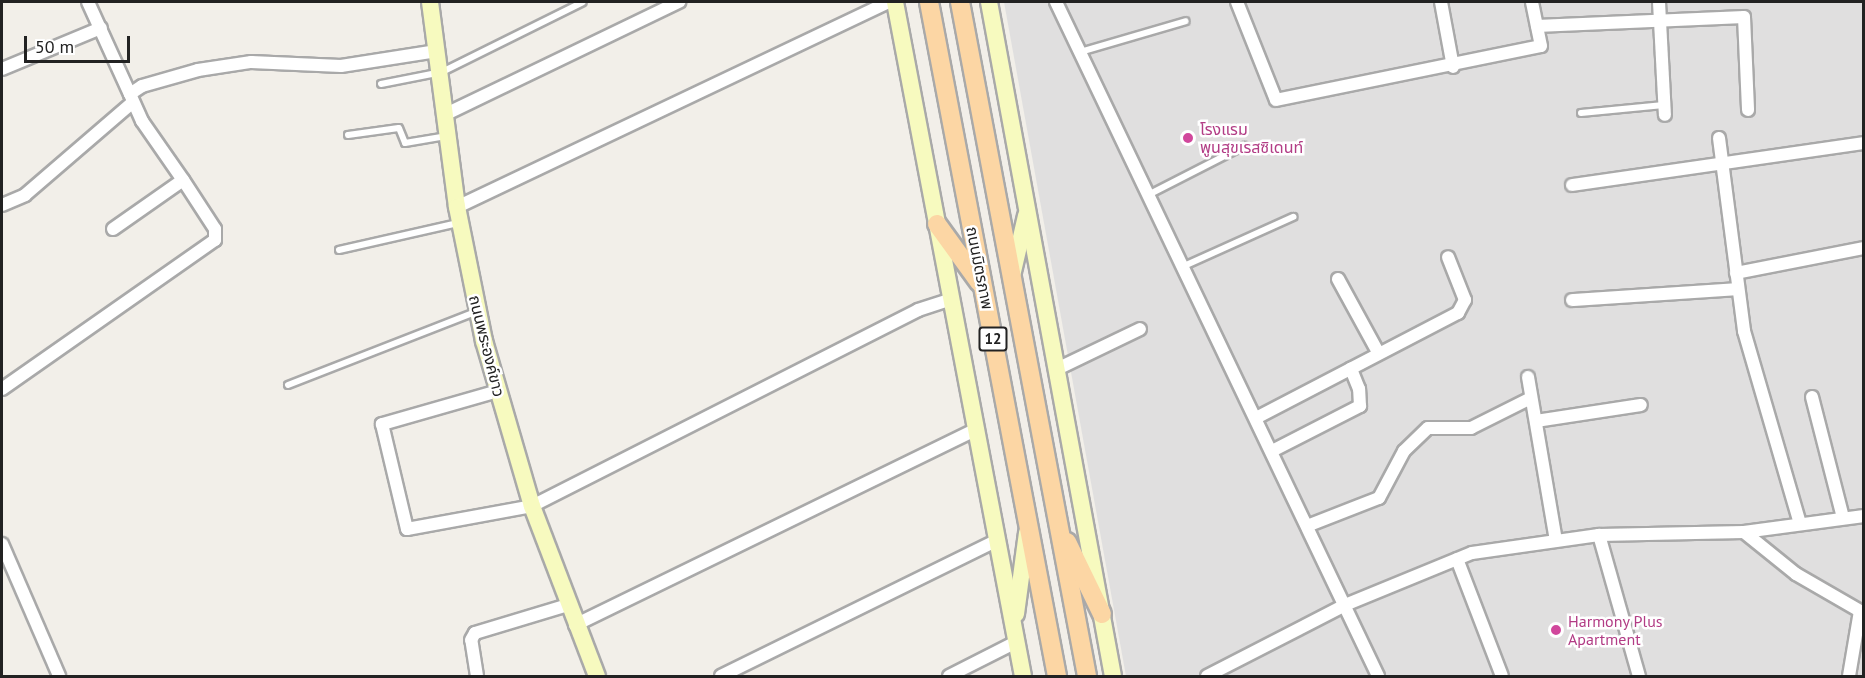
<!DOCTYPE html>
<html>
<head>
<meta charset="utf-8">
<style>
  body { margin:0 }
  #map { position:relative; width:1865px; height:678px; overflow:hidden; background:#f2efe9; font-family:"PT Sans","Noto Sans Thai",sans-serif }
  div>[style] { position:absolute }
  .residential>* { inset:0; background:#e0dfdf }
  .roads { filter:drop-shadow(2px 0 #a9a9a9) drop-shadow(-2px 0 #a9a9a9) drop-shadow(0 2px #a9a9a9) drop-shadow(0 -2px #a9a9a9) }
  .lane>* { height:6px; margin:-3px; padding:0 3px; transform-origin:3px; border-radius:3px; background:#fff }
  .street>* { height:12px; margin:-6px; padding:0 6px; transform-origin:6px; border-radius:6px; background:#fff }
  .secondary>* { height:16px; margin:-8px; padding:0 8px; transform-origin:8px; border-radius:8px; background:#f7fabf }
  .primary>* { height:18px; margin:-9px; padding:0 9px; transform-origin:9px; border-radius:9px; background:#fcd6a4 }
  .dots>* { width:16px; height:16px; translate:-50% -50%; box-sizing:border-box; border:3px solid #fff; border-radius:50% }
  span { translate:-50% -50%; white-space:nowrap; text-align:center; line-height:1.15; -webkit-text-stroke:5px #fff; paint-order:stroke }
  .shield-label span { padding:2px 4px; background:#fff; border:2px solid; border-radius:4px; -webkit-text-stroke-width:0 }
  .shield-label { font-size:15px; color:#222; font-weight:700 }
  .hotel-label { font-size:16px; color:#b23c85 }
  .left { translate:0 -50%; text-align:left }
  .street-label { font-size:16px; color:#222 }
  .frame { position:absolute; inset:0; border:3px solid #222; pointer-events:none }
  .scale { position:absolute; left:24px; top:36px; width:106px; height:27px; box-sizing:border-box; border:3px solid #222; border-top:0; padding-left:8px; font-size:18px; line-height:21px; white-space:nowrap; color:#222; -webkit-text-stroke:4px #fff; paint-order:stroke }
</style>
</head>
<body>
<div id="map">
  <div class="residential">
    <div style="clip-path:polygon(1004px 2px,1863px 2px,1863px 676px,1126px 676px)"></div>
  </div>
  <div class="roads">
    <div class="lane">
      <div style="left:1080px;top:52px;width:110px;rotate:-16.3deg"></div>
      <div style="left:381px;top:84px;width:62px;rotate:-11.1deg"></div>
      <div style="left:442px;top:72px;width:157px;rotate:-26.4deg"></div>
      <div style="left:1581px;top:113px;width:83px;rotate:-5.5deg"></div>
      <div style="left:348px;top:135px;width:51px;rotate:-7.8deg"></div>
      <div style="left:399px;top:128px;width:16px;rotate:68deg"></div>
      <div style="left:405px;top:143px;width:43px;rotate:-9.5deg"></div>
      <div style="left:1150px;top:194px;width:106px;rotate:-27.1deg"></div>
      <div style="left:339px;top:250px;width:122px;rotate:-12.8deg"></div>
      <div style="left:1184px;top:266px;width:120px;rotate:-24.2deg"></div>
      <div style="left:288px;top:385px;width:201px;rotate:-21.3deg"></div>
    </div>
    <div class="street">
      <div style="left:88px;top:2px;width:101px;rotate:65.5deg"></div>
      <div style="left:130px;top:94px;width:14px;rotate:-34deg"></div>
      <div style="left:142px;top:86px;width:58px;rotate:-15.9deg"></div>
      <div style="left:198px;top:70px;width:54px;rotate:-8.6deg"></div>
      <div style="left:251px;top:62px;width:90px;rotate:2.5deg"></div>
      <div style="left:341px;top:66px;width:97px;rotate:-8.9deg"></div>
      <div style="left:1056px;top:2px;width:747px;rotate:64.46deg"></div>
      <div style="left:1237px;top:2px;width:105px;rotate:68.3deg"></div>
      <div style="left:1276px;top:100px;width:270px;rotate:-11.5deg"></div>
      <div style="left:1541px;top:46px;width:45px;rotate:-101.6deg"></div>
      <div style="left:1441px;top:2px;width:66px;rotate:79.5deg"></div>
      <div style="left:1659px;top:2px;width:113px;rotate:87deg"></div>
      <div style="left:1537px;top:26px;width:207px;rotate:-2.5deg"></div>
      <div style="left:1744px;top:17px;width:93px;rotate:87.5deg"></div>
      <div style="left:2px;top:69px;width:107px;rotate:-22.5deg"></div>
      <div style="left:446px;top:114px;width:259px;rotate:-25.7deg"></div>
      <div style="left:1719px;top:138px;width:195px;rotate:82.6deg"></div>
      <div style="left:1744px;top:331px;width:201px;rotate:73.8deg"></div>
      <div style="left:1572px;top:185px;width:295px;rotate:-8.2deg"></div>
      <div style="left:2px;top:205px;width:25px;rotate:-23deg"></div>
      <div style="left:25px;top:195px;width:141px;rotate:-40.7deg"></div>
      <div style="left:457px;top:207px;width:477px;rotate:-25.4deg"></div>
      <div style="left:113px;top:229px;width:85px;rotate:-35deg"></div>
      <div style="left:183px;top:180px;width:72px;rotate:-124.8deg"></div>
      <div style="left:142px;top:121px;width:30px;rotate:-114deg"></div>
      <div style="left:1736px;top:273px;width:130px;rotate:-11.1deg"></div>
      <div style="left:1338px;top:279px;width:85px;rotate:61.3deg"></div>
      <div style="left:1572px;top:300px;width:165px;rotate:-3.8deg"></div>
      <div style="left:1057px;top:369px;width:92px;rotate:-25.7deg"></div>
      <div style="left:1528px;top:377px;width:166px;rotate:80.3deg"></div>
      <div style="left:2px;top:389px;width:260px;rotate:-35deg"></div>
      <div style="left:215px;top:240px;width:11px;rotate:-90deg"></div>
      <div style="left:215px;top:229px;width:59px;rotate:-123.1deg"></div>
      <div style="left:498px;top:391px;width:121px;rotate:164.1deg"></div>
      <div style="left:382px;top:424px;width:108px;rotate:76.6deg"></div>
      <div style="left:407px;top:529px;width:127px;rotate:-10.4deg"></div>
      <div style="left:532px;top:506px;width:433px;rotate:-26.9deg"></div>
      <div style="left:918px;top:310px;width:36px;rotate:-18deg"></div>
      <div style="left:1812px;top:397px;width:125px;rotate:75.6deg"></div>
      <div style="left:1256px;top:418px;width:228px;rotate:-27.5deg"></div>
      <div style="left:1458px;top:313px;width:15px;rotate:-62deg"></div>
      <div style="left:1465px;top:300px;width:46px;rotate:-111.6deg"></div>
      <div style="left:1536px;top:421px;width:106px;rotate:-8.7deg"></div>
      <div style="left:1272px;top:451px;width:99px;rotate:-27.1deg"></div>
      <div style="left:1360px;top:406px;width:17px;rotate:-93deg"></div>
      <div style="left:1359px;top:389px;width:22px;rotate:-112deg"></div>
      <div style="left:1307px;top:526px;width:77px;rotate:-21.3deg"></div>
      <div style="left:1379px;top:498px;width:53px;rotate:-62deg"></div>
      <div style="left:1404px;top:451px;width:33px;rotate:-44deg"></div>
      <div style="left:1428px;top:428px;width:43px"></div>
      <div style="left:1471px;top:428px;width:67px;rotate:-26.6deg"></div>
      <div style="left:1744px;top:532px;width:67px;rotate:38.9deg"></div>
      <div style="left:1796px;top:574px;width:74px;rotate:30deg"></div>
      <div style="left:1860px;top:611px;width:66px;rotate:99.6deg"></div>
      <div style="left:1599px;top:535px;width:147px;rotate:74.2deg"></div>
      <div style="left:2px;top:544px;width:144px;rotate:66.6deg"></div>
      <div style="left:1457px;top:559px;width:125px;rotate:69deg"></div>
      <div style="left:575px;top:625px;width:446px;rotate:-26deg"></div>
      <div style="left:477px;top:676px;width:36px;rotate:-99deg"></div>
      <div style="left:471px;top:640px;width:8px;rotate:-60deg"></div>
      <div style="left:475px;top:633px;width:97px;rotate:-16.8deg"></div>
      <div style="left:721px;top:676px;width:308px;rotate:-26.2deg"></div>
      <div style="left:949px;top:676px;width:75px;rotate:-26.9deg"></div>
      <div style="left:1207px;top:676px;width:155px;rotate:-27.2deg"></div>
      <div style="left:1345px;top:605px;width:137px;rotate:-22.3deg"></div>
      <div style="left:1472px;top:553px;width:128px;rotate:-8.1deg"></div>
      <div style="left:1599px;top:535px;width:145px;rotate:-1.2deg"></div>
      <div style="left:1744px;top:532px;width:121px;rotate:-7.6deg"></div>
    </div>
    <div class="secondary">
      <div style="left:430px;top:2px;width:207px;rotate:82.5deg"></div>
      <div style="left:457px;top:207px;width:137px;rotate:78.6deg"></div>
      <div style="left:484px;top:341px;width:172px;rotate:73.8deg"></div>
      <div style="left:532px;top:506px;width:182px;rotate:69.1deg"></div>
      <div style="left:895px;top:2px;width:686px;rotate:79.25deg"></div>
      <div style="left:989px;top:2px;width:685px;rotate:79.58deg"></div>
      <div style="left:1012px;top:276px;width:62px;rotate:-76.9deg"></div>
      <div style="left:1016px;top:614px;width:82px;rotate:-82.3deg"></div>
    </div>
    <div class="primary">
      <div style="left:929px;top:2px;width:686px;rotate:79.25deg"></div>
      <div style="left:960px;top:2px;width:686px;rotate:79.33deg"></div>
      <div style="left:937px;top:224px;width:72px;rotate:54.1deg"></div>
      <div style="left:1067px;top:542px;width:80px;rotate:64.1deg"></div>
    </div>
  </div>
  <div class="dots">
    <div style="left:1188px;top:138px;background:#d1479c"></div>
    <div style="left:1556px;top:630px;background:#d1479c"></div>
  </div>
  <div class="shield-label">
    <span style="left:993px;top:339px">12</span>
  </div>
  <div class="hotel-label">
    <span class="left" style="left:1200px;top:138px">โรงแรม<br>พูนสุขเรสซิเดนท์</span>
    <span class="left" style="left:1568px;top:630px">Harmony Plus<br>Apartment</span>
  </div>
  <div class="street-label">
    <span style="left:980px;top:268px;rotate:79deg">ถนนมิตรภาพ</span>
    <span style="left:487px;top:346px;rotate:76deg">ถนนพระองค์ขาว</span>
  </div>
  <div class="frame"></div>
  <div class="scale">50 m</div>
</div>
</body>
</html>
